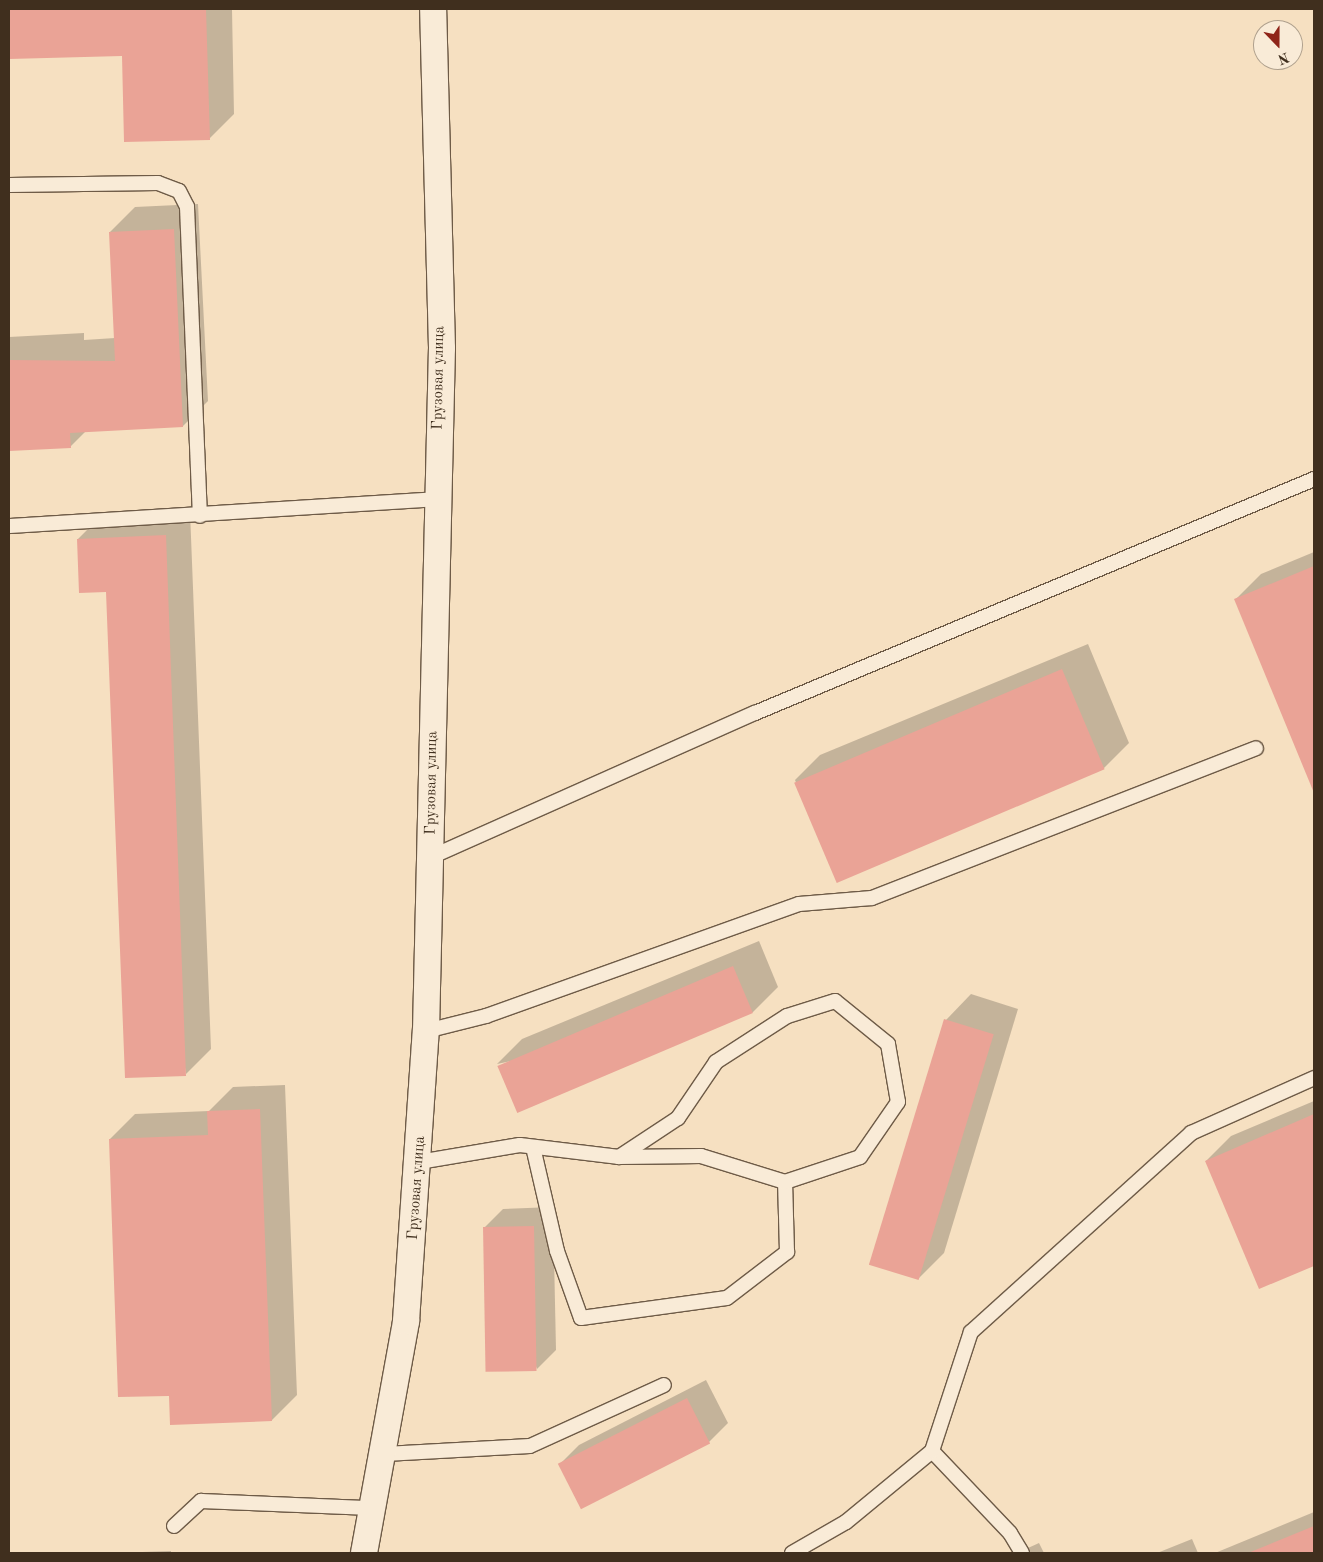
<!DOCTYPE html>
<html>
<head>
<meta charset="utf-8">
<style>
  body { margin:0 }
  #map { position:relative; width:1323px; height:1562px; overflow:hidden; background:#f6e0c1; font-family:"Old Standard TT",serif }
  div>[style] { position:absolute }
  .shadow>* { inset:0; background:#0003 }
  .building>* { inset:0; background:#eaa396; transform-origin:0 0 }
  .roads { filter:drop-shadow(1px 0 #6e5b47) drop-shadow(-1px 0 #6e5b47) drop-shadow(0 1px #6e5b47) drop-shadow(0 -1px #6e5b47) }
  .service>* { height:14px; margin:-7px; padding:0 7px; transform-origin:7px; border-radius:7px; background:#f9ebd7 }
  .minor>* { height:26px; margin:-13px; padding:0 13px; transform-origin:13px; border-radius:13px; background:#f9ebd7 }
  span { translate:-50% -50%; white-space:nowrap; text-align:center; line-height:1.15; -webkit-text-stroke:4px #f9ebd7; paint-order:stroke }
  .street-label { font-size:15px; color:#402f1e }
  .frame { position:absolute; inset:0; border:10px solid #402f1e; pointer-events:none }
  .north { position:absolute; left:1253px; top:20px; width:50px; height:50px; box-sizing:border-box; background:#f9ebd7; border:1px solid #afa08d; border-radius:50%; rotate:158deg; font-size:14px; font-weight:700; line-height:20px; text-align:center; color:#402f1e }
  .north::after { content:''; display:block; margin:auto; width:18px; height:22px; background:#8f2418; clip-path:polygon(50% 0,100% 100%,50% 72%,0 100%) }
</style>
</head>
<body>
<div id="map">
  <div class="shadow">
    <div style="clip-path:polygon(9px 9px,232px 9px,234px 114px,209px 139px,124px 55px,9px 58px)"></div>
    <div style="clip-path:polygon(198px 204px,208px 401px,183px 426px,86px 431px,70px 447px,9px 450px,9px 337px,84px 333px,84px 340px,115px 338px,110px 232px,135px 207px)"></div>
    <div style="clip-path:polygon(190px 511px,211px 1049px,186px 1074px,107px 591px,78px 539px,103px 514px)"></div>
    <div style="clip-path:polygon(1314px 552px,1314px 790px,1236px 599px,1261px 574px)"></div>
    <div style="clip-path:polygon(1088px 644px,1129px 743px,1103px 769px,836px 879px,795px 780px,820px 755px)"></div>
    <div style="clip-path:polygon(759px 941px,778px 987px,753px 1012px,497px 1064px,522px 1039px)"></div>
    <div style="clip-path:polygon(971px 994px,1018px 1009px,944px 1253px,919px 1278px,946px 1020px)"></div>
    <div style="clip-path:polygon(285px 1085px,297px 1395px,272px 1420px,170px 1394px,110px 1139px,135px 1114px,209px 1111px,233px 1087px)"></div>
    <div style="clip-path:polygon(1314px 1101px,1314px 1264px,1260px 1287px,1206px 1161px,1231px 1136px)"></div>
    <div style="clip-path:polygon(553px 1207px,556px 1350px,537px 1369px,484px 1228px,503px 1209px)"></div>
    <div style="clip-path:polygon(706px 1380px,728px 1423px,709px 1442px,560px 1464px,579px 1445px)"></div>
    <div style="clip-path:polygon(1314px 1512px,1314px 1553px,1215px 1553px)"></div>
    <div style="clip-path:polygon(1192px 1539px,1198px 1553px,1157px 1553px)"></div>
    <div style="clip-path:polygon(1039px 1543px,1044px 1553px,1017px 1553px)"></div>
    <div style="clip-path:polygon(171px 1551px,171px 1553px,141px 1553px,142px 1552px)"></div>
  </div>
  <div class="building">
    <div style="clip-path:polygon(9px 9px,206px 9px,210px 140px,124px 142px,122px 56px,9px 59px)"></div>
    <div style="clip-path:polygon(174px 229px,183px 427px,70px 433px,71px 448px,9px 451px,9px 360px,115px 361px,109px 232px)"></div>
    <div style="clip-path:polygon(166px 535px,186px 1076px,125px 1078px,106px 592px,79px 593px,77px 539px)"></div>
    <div style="clip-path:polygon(1314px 566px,1314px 793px,1234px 599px)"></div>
    <div style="left:1062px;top:669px;width:109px;height:291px;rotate:67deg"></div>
    <div style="left:733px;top:966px;width:51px;height:256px;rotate:67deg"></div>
    <div style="left:944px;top:1019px;width:52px;height:257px;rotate:17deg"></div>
    <div style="clip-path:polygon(260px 1109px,272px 1421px,170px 1425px,169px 1396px,118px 1397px,109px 1139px,208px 1135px,207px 1111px)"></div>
    <div style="clip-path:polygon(1314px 1114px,1314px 1266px,1259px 1289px,1205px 1161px)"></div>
    <div style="left:534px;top:1226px;width:145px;height:51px;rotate:89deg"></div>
    <div style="left:687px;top:1398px;width:51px;height:145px;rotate:63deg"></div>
    <div style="clip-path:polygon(1314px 1526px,1314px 1553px,1248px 1553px)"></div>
  </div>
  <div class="roads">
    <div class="service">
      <div style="left:9px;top:185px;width:149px;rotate:-0.8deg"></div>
      <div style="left:158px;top:183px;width:22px;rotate:21deg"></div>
      <div style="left:179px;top:191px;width:18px;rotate:63deg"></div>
      <div style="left:187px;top:207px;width:309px;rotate:87.6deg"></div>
      <div style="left:9px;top:526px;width:428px;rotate:-3.6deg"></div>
      <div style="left:431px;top:857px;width:355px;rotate:-24deg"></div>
      <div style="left:755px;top:713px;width:606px;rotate:-22.71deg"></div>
      <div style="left:426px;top:1031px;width:62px;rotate:-14deg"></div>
      <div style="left:486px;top:1016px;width:332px;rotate:-19.7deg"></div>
      <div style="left:799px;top:904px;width:73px;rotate:-4.7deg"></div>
      <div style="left:872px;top:898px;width:412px;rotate:-21.3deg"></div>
      <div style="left:533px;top:1147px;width:107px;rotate:77deg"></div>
      <div style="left:557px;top:1251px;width:71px;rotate:70.3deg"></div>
      <div style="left:581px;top:1318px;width:147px;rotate:-7.8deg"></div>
      <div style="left:727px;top:1298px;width:76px;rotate:-37.5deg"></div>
      <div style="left:787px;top:1252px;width:70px;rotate:-91.6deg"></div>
      <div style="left:419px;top:1162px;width:102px;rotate:-9.6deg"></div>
      <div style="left:520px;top:1145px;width:100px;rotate:6.9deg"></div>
      <div style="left:619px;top:1157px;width:82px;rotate:-0.7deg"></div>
      <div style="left:701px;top:1156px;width:88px;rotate:17.2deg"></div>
      <div style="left:785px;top:1182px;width:79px;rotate:-18.4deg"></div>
      <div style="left:860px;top:1157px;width:67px;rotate:-55.4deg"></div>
      <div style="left:898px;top:1102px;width:59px;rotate:-99.8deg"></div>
      <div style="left:888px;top:1044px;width:68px;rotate:-140.9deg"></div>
      <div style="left:835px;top:1001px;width:50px;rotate:162.6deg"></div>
      <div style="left:787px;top:1016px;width:85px;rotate:147.1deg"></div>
      <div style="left:716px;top:1062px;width:68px;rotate:124.2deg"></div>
      <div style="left:678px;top:1118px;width:71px;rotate:146.5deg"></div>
      <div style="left:932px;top:1451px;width:113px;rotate:46.4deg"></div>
      <div style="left:1010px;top:1533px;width:23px;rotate:59deg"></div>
      <div style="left:385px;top:1454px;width:145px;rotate:-3.2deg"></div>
      <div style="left:530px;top:1446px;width:147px;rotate:-24.5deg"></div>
      <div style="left:174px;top:1526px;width:37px;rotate:-43deg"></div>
      <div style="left:201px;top:1501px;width:170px;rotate:2.4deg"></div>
      <div style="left:792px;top:1553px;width:62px;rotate:-29.9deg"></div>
      <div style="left:846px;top:1522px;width:112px;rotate:-39.5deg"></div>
      <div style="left:932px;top:1451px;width:125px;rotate:-71.9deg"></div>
      <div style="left:971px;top:1332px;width:297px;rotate:-42.1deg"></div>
      <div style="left:1191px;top:1133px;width:135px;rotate:-24.1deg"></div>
    </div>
    <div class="minor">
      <div style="left:364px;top:1553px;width:236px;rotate:-79.7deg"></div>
      <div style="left:406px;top:1321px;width:291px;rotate:-86.1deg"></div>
      <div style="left:426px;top:1031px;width:683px;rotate:-88.66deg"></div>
      <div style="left:442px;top:348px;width:339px;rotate:-91.5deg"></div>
    </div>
  </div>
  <div class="street-label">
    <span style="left:439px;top:378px;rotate:-89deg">Грузовая улица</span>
    <span style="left:432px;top:783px;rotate:-89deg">Грузовая улица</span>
    <span style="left:417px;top:1188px;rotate:-86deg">Грузовая улица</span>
  </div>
  <div class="frame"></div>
  <div class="north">N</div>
</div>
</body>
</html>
